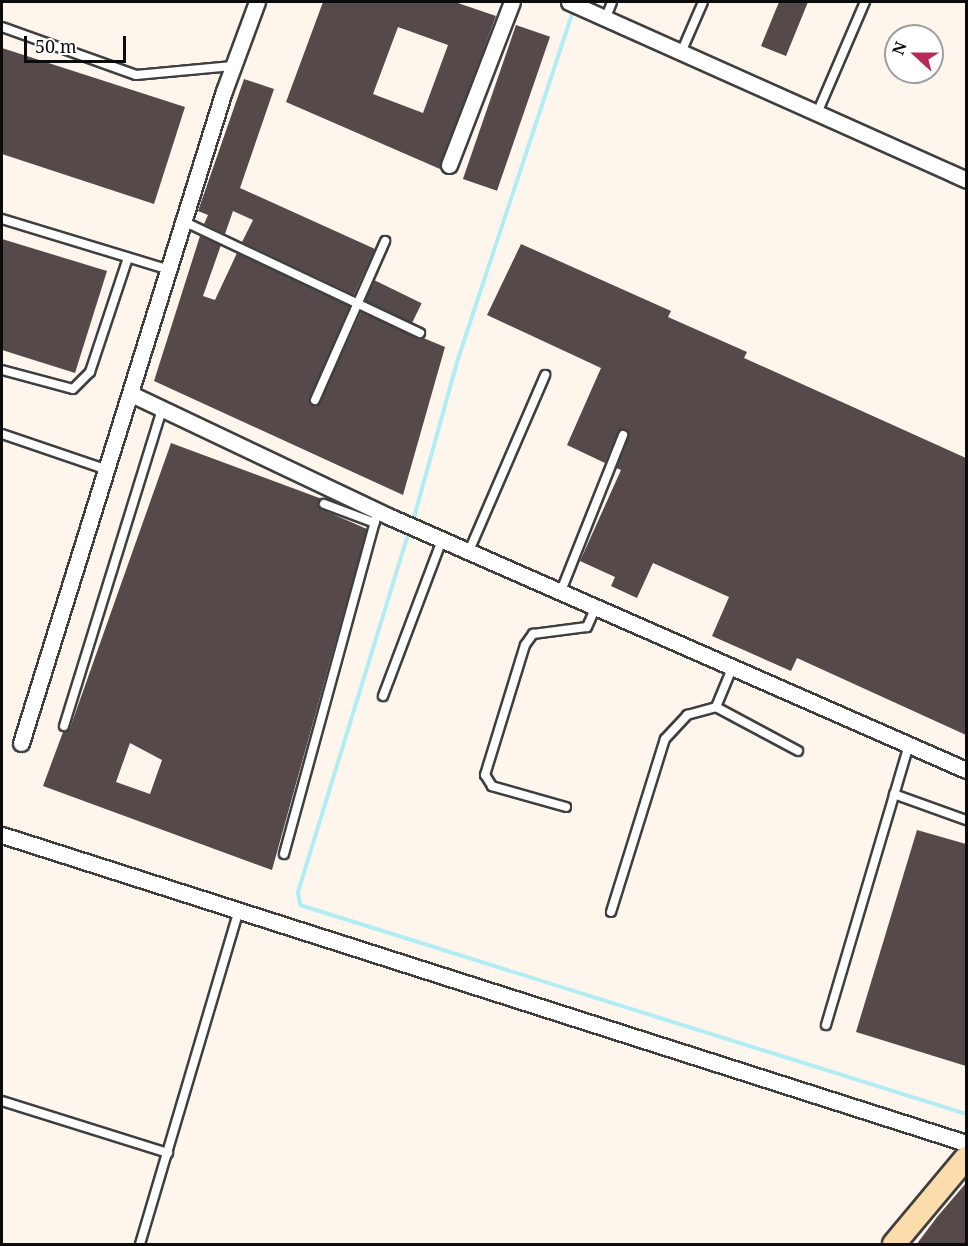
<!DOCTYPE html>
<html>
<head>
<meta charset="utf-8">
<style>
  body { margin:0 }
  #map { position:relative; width:968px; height:1246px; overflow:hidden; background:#fef6ec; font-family:"Noto Serif",serif }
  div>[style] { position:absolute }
  .stream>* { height:4px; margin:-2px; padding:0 2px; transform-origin:2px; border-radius:2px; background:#b3edf4 }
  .building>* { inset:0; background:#554a49; transform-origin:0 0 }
  .roads { filter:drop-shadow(2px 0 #3f3f3f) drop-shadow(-2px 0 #3f3f3f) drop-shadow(0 2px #3f3f3f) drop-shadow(0 -2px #3f3f3f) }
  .lane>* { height:8px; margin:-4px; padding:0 4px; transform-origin:4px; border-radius:4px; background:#fff }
  .street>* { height:15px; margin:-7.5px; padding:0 7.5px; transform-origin:7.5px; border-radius:7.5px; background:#fff }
  .secondary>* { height:22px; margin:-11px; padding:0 11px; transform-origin:11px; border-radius:11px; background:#fcdcaa }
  span { translate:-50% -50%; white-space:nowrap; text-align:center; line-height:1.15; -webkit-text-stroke:6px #fff; paint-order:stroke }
  .frame { position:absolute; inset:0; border:3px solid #0c0c0c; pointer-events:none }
  .north { position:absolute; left:884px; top:24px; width:60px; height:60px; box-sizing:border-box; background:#fff; border:2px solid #9e9e9e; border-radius:50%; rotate:291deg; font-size:16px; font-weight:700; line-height:24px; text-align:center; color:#0c0c0c }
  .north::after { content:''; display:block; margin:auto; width:21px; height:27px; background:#b72a57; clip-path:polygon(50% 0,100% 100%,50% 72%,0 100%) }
  .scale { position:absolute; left:24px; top:36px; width:102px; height:27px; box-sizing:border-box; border:3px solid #0c0c0c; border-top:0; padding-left:8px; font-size:18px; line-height:21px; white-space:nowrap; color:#0c0c0c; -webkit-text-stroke:4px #fff; paint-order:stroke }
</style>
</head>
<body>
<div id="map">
  <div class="stream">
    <div style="left:413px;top:521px;width:168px;rotate:-74.5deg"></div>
    <div style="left:458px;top:359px;width:370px;rotate:-71.7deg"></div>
    <div style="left:410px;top:528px;width:381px;rotate:107.1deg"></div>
    <div style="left:298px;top:892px;width:13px;rotate:81deg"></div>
    <div style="left:300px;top:905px;width:698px;rotate:17.42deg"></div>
  </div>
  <div class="building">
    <div style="clip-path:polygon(evenodd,323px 2px,455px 2px,496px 16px,440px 169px,286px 102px,323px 2px,398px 27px,448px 45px,423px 113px,373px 94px,398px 27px)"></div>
    <div style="clip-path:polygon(779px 2px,808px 2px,786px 56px,761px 46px)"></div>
    <div style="left:516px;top:25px;width:36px;height:163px;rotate:19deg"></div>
    <div style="clip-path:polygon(2px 48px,185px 107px,154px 204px,2px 154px)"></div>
    <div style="clip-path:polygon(244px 79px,274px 89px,240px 188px,375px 249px,354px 295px,242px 242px,253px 220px,233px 211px,225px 234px,204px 224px,208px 215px,198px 211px)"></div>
    <div style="clip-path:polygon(200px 236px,221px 245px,203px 296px,215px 300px,237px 253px,350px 306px,310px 398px,312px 405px,320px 402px,361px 312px,445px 347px,403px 495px,154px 381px)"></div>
    <div style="clip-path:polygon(2px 239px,107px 271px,75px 373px,2px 350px)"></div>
    <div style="clip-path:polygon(521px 244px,671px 311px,668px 317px,747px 352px,744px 358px,966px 458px,966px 735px,797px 658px,791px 671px,712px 636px,729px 597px,653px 563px,637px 598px,611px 586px,615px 577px,580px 561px,621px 470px,616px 468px,629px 434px,619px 431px,605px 463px,567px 445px,601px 368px,487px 315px)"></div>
    <div style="left:374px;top:280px;width:53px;height:23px;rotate:26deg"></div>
    <div style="clip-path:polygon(evenodd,171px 443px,322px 499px,321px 509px,367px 529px,272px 870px,43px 786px,63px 732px,70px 728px,171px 443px,130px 743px,162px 760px,150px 794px,116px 782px,130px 743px)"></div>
    <div style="clip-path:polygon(917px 830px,966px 844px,966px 1066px,856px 1032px)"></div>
    <div style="clip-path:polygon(966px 1183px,966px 1245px,916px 1245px,937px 1217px)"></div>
  </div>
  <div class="roads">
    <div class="lane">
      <div style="left:606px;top:17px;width:16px;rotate:-68deg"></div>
      <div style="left:2px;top:27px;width:142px;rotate:19.7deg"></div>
      <div style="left:136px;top:75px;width:97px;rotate:-5.3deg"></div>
      <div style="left:683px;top:48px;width:50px;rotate:-66.5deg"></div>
      <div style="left:818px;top:111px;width:119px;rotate:-66.7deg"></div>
      <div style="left:2px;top:219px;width:176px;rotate:16.9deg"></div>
      <div style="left:185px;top:222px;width:260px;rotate:25.3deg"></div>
      <div style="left:2px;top:370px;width:73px;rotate:15deg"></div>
      <div style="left:73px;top:389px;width:24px;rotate:-45deg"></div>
      <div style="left:90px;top:372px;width:120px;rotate:-71.6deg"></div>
      <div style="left:315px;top:400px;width:174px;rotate:-66.2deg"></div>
      <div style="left:2px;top:434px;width:112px;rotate:18.8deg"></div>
      <div style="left:324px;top:504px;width:54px;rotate:20.4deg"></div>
      <div style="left:469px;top:551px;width:192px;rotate:-66.6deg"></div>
      <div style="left:561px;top:591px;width:168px;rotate:-68.3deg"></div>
      <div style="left:383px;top:696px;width:167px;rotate:-69.3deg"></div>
      <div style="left:716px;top:707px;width:93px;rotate:28.2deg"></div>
      <div style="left:64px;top:726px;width:332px;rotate:-72.8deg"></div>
      <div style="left:894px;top:794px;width:77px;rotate:19.9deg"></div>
      <div style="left:566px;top:807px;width:77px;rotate:-164.2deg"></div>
      <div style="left:492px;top:786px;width:13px;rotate:-122deg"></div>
      <div style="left:485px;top:775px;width:136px;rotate:-72.9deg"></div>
      <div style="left:525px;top:645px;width:14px;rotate:-54deg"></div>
      <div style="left:533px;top:634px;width:54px;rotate:-7.4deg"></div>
      <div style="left:587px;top:627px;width:22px;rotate:-66deg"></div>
      <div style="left:284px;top:854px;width:356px;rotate:-74.7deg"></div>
      <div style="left:611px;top:912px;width:181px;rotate:-72.7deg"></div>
      <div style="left:665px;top:739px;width:33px;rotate:-47deg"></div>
      <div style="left:687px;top:715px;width:30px;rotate:-15deg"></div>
      <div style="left:716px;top:707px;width:44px;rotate:-67.5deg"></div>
      <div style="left:826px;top:1025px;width:293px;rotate:-73.5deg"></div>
      <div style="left:2px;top:1101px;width:174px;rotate:17.4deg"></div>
      <div style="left:140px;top:1244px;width:348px;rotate:-73.5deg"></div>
    </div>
    <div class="street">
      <div style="left:569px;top:2px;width:435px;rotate:24.1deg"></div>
      <div style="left:449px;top:165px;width:175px;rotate:-68.9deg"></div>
      <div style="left:131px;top:394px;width:284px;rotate:25.4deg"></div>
      <div style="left:388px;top:516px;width:631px;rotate:23.72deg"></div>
      <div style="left:21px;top:743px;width:683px;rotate:-72.71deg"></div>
      <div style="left:224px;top:91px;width:95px;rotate:-69.7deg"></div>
      <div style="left:2px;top:835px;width:1012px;rotate:17.72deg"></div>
    </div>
    <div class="secondary">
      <div style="left:894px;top:1244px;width:112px;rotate:-50.1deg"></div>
    </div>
  </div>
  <div class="frame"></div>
  <div class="north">N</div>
  <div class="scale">50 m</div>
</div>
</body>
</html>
